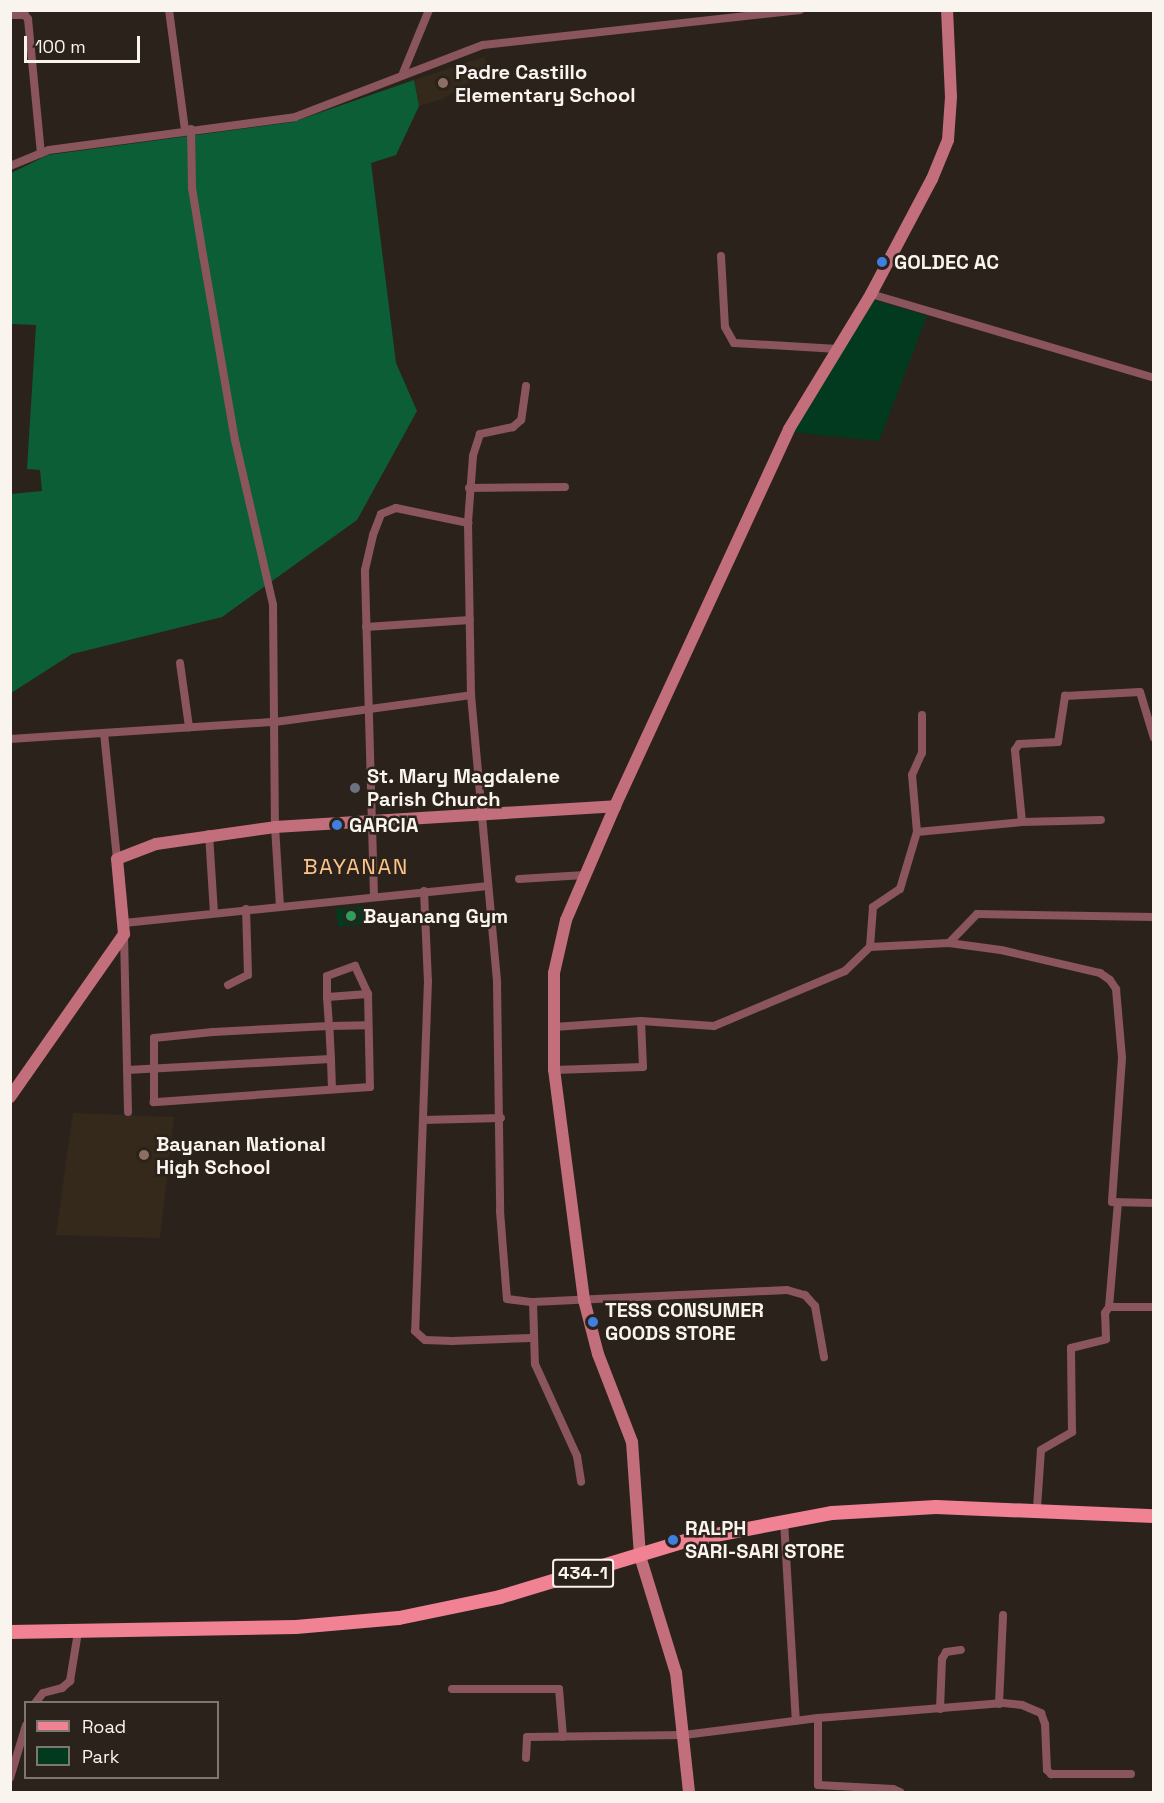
<!DOCTYPE html>
<html>
<head>
<meta charset="utf-8">
<style>
  body { margin:0 }
  #map { position:relative; width:1164px; height:1803px; overflow:hidden; background:#2b231b; font-family:"Space Grotesk",sans-serif }
  div>[style] { position:absolute }
  .built>* { inset:0; background:#35291c }
  .green>* { inset:0; background:#023a1f; transform-origin:0 0 }
  .forest>* { inset:0; background:#0c5e37 }
  .street>* { height:8px; margin:-4px; padding:0 4px; transform-origin:4px; border-radius:4px; background:#8a555c }
  .secondary>* { height:12px; margin:-6px; padding:0 6px; transform-origin:6px; border-radius:6px; background:#c36e7b }
  .primary>* { height:14px; margin:-7px; padding:0 7px; transform-origin:7px; border-radius:7px; background:#f08293 }
  .dots>* { width:16px; height:16px; translate:-50% -50%; box-sizing:border-box; border:3px solid #2b231b; border-radius:50% }
  span { translate:-50% -50%; white-space:nowrap; text-align:center; line-height:1.15; -webkit-text-stroke:5px #2b231b; paint-order:stroke }
  .shield-label span { padding:2px 4px; background:#2b231b; border:2px solid; border-radius:4px; -webkit-text-stroke-width:0 }
  .shield-label { font-size:18px; color:#f9f4ee; font-weight:700 }
  .poi-label { font-size:20px; color:#f9f4ee; font-weight:700 }
  .left { translate:0 -50%; text-align:left }
  .quarter-label { font-size:22px; color:#fdc389; letter-spacing:1.5px }
  .frame { position:absolute; inset:0; border:12px solid #f9f4ee; pointer-events:none }
  .legend { position:absolute; left:24px; top:1701px; width:195px; height:78px; box-sizing:border-box; background:#2b231b; border:2px solid #7d776f; margin:0; padding:8px 10px; list-style:none; font-size:18px; color:#f9f4ee }
  .legend li { display:flex; align-items:center; gap:12px; height:30px }
  .legend b { width:30px; border:2px solid #7d776f }
  .scale { position:absolute; left:24px; top:36px; width:116px; height:27px; box-sizing:border-box; border:3px solid #f9f4ee; border-top:0; padding-left:8px; font-size:18px; line-height:21px; white-space:nowrap; color:#f9f4ee; -webkit-text-stroke:4px #2b231b; paint-order:stroke }
</style>
</head>
<body>
<div id="map">
  <div class="built">
    <div style="clip-path:polygon(484px 57px,490px 70px,442px 99px,419px 106px,414px 80px)"></div>
    <div style="clip-path:polygon(73px 1113px,174px 1117px,160px 1238px,56px 1235px)"></div>
  </div>
  <div class="green">
    <div style="clip-path:polygon(874px 300px,927px 316px,879px 441px,791px 432px)"></div>
    <div style="left:364px;top:906px;width:18px;height:28px;rotate:84deg"></div>
  </div>
  <div class="forest">
    <div style="clip-path:polygon(414px 80px,419px 106px,396px 155px,371px 163px,396px 363px,417px 411px,357px 520px,222px 617px,72px 654px,11px 693px,11px 494px,42px 491px,40px 470px,27px 469px,36px 325px,11px 324px,11px 173px,48px 155px,293px 122px)"></div>
  </div>
  <div class="street">
    <div style="left:169px;top:10px;width:121px;rotate:82.4deg"></div>
    <div style="left:10px;top:15px;width:15px"></div>
    <div style="left:25px;top:15px;width:5px;rotate:53deg"></div>
    <div style="left:28px;top:19px;width:135px;rotate:84.5deg"></div>
    <div style="left:403px;top:73px;width:68px;rotate:-67.6deg"></div>
    <div style="left:191px;top:129px;width:59px;rotate:89deg"></div>
    <div style="left:192px;top:188px;width:68px;rotate:80.7deg"></div>
    <div style="left:203px;top:255px;width:188px;rotate:80.2deg"></div>
    <div style="left:235px;top:440px;width:169px;rotate:77deg"></div>
    <div style="left:273px;top:605px;width:222px;rotate:89.5deg"></div>
    <div style="left:275px;top:827px;width:79px;rotate:86.4deg"></div>
    <div style="left:10px;top:166px;width:42px;rotate:-22.3deg"></div>
    <div style="left:49px;top:150px;width:248px;rotate:-7.6deg"></div>
    <div style="left:295px;top:117px;width:201px;rotate:-21deg"></div>
    <div style="left:483px;top:45px;width:319px;rotate:-6.3deg"></div>
    <div style="left:721px;top:256px;width:71px;rotate:86.8deg"></div>
    <div style="left:725px;top:327px;width:18px;rotate:61deg"></div>
    <div style="left:734px;top:343px;width:104px;rotate:3.3deg"></div>
    <div style="left:871px;top:294px;width:295px;rotate:16.5deg"></div>
    <div style="left:526px;top:386px;width:34px;rotate:98deg"></div>
    <div style="left:521px;top:420px;width:11px;rotate:139deg"></div>
    <div style="left:513px;top:427px;width:34px;rotate:168deg"></div>
    <div style="left:480px;top:434px;width:23px;rotate:108deg"></div>
    <div style="left:473px;top:456px;width:67px;rotate:94.3deg"></div>
    <div style="left:468px;top:523px;width:172px;rotate:89deg"></div>
    <div style="left:471px;top:695px;width:289px;rotate:84.8deg"></div>
    <div style="left:497px;top:983px;width:228px;rotate:89.2deg"></div>
    <div style="left:500px;top:1211px;width:88px;rotate:85.5deg"></div>
    <div style="left:507px;top:1299px;width:26px;rotate:7deg"></div>
    <div style="left:533px;top:1302px;width:62px;rotate:88.2deg"></div>
    <div style="left:535px;top:1364px;width:101px;rotate:65.5deg"></div>
    <div style="left:577px;top:1456px;width:26px;rotate:81deg"></div>
    <div style="left:469px;top:488px;width:96px;rotate:-0.6deg"></div>
    <div style="left:366px;top:627px;width:104px;rotate:-3.9deg"></div>
    <div style="left:180px;top:663px;width:65px;rotate:82deg"></div>
    <div style="left:104px;top:733px;width:127px;rotate:84.1deg"></div>
    <div style="left:10px;top:739px;width:266px;rotate:-3.7deg"></div>
    <div style="left:275px;top:722px;width:198px;rotate:-7.8deg"></div>
    <div style="left:1022px;top:822px;width:79px;rotate:-1.5deg"></div>
    <div style="left:917px;top:832px;width:57px;rotate:-95deg"></div>
    <div style="left:912px;top:775px;width:24px;rotate:-66deg"></div>
    <div style="left:922px;top:753px;width:38px;rotate:-90deg"></div>
    <div style="left:209px;top:834px;width:79px;rotate:86.4deg"></div>
    <div style="left:519px;top:879px;width:66px;rotate:-3.5deg"></div>
    <div style="left:424px;top:891px;width:90px;rotate:87.5deg"></div>
    <div style="left:428px;top:981px;width:350px;rotate:92.1deg"></div>
    <div style="left:415px;top:1331px;width:13px;rotate:42deg"></div>
    <div style="left:425px;top:1340px;width:27px;rotate:2deg"></div>
    <div style="left:452px;top:1341px;width:79px;rotate:-2.2deg"></div>
    <div style="left:374px;top:896px;width:326px;rotate:-91.6deg"></div>
    <div style="left:365px;top:570px;width:36px;rotate:-77deg"></div>
    <div style="left:373px;top:535px;width:22px;rotate:-69deg"></div>
    <div style="left:381px;top:514px;width:16px;rotate:-22deg"></div>
    <div style="left:396px;top:508px;width:74px;rotate:11.8deg"></div>
    <div style="left:124px;top:923px;width:366px;rotate:-5.8deg"></div>
    <div style="left:124px;top:935px;width:177px;rotate:88.7deg"></div>
    <div style="left:949px;top:943px;width:40px;rotate:-46deg"></div>
    <div style="left:977px;top:914px;width:177px;rotate:1deg"></div>
    <div style="left:870px;top:947px;width:79px;rotate:-2.9deg"></div>
    <div style="left:949px;top:943px;width:52px;rotate:7.7deg"></div>
    <div style="left:1001px;top:950px;width:102px;rotate:13.1deg"></div>
    <div style="left:1100px;top:973px;width:12px;rotate:35deg"></div>
    <div style="left:1110px;top:980px;width:11px;rotate:56deg"></div>
    <div style="left:1116px;top:989px;width:69px;rotate:85deg"></div>
    <div style="left:1122px;top:1058px;width:144px;rotate:94deg"></div>
    <div style="left:1112px;top:1202px;width:42px;rotate:1.4deg"></div>
    <div style="left:228px;top:985px;width:22px;rotate:-27deg"></div>
    <div style="left:248px;top:975px;width:66px;rotate:-91.7deg"></div>
    <div style="left:327px;top:997px;width:41px;rotate:-4.2deg"></div>
    <div style="left:554px;top:1027px;width:87px;rotate:-3.9deg"></div>
    <div style="left:641px;top:1021px;width:73px;rotate:3.9deg"></div>
    <div style="left:714px;top:1026px;width:142px;rotate:-22.8deg"></div>
    <div style="left:845px;top:971px;width:35px;rotate:-44deg"></div>
    <div style="left:870px;top:947px;width:40px;rotate:-85.7deg"></div>
    <div style="left:873px;top:907px;width:32px;rotate:-34deg"></div>
    <div style="left:900px;top:889px;width:59px;rotate:-73.4deg"></div>
    <div style="left:917px;top:832px;width:105px;rotate:-5.4deg"></div>
    <div style="left:1022px;top:822px;width:72px;rotate:-95.6deg"></div>
    <div style="left:1015px;top:750px;width:7px;rotate:-56deg"></div>
    <div style="left:1019px;top:744px;width:39px;rotate:-3deg"></div>
    <div style="left:1058px;top:742px;width:47px;rotate:-81.3deg"></div>
    <div style="left:1065px;top:696px;width:75px;rotate:-3.1deg"></div>
    <div style="left:1140px;top:692px;width:48px;rotate:73.1deg"></div>
    <div style="left:127px;top:1070px;width:204px;rotate:-3.1deg"></div>
    <div style="left:554px;top:1070px;width:89px;rotate:-1.9deg"></div>
    <div style="left:643px;top:1067px;width:46px;rotate:-92.5deg"></div>
    <div style="left:332px;top:1089px;width:30px;rotate:-92deg"></div>
    <div style="left:331px;top:1059px;width:33px;rotate:-93deg"></div>
    <div style="left:329px;top:1026px;width:29px;rotate:-94deg"></div>
    <div style="left:327px;top:997px;width:21px;rotate:-90deg"></div>
    <div style="left:327px;top:976px;width:30px;rotate:-20deg"></div>
    <div style="left:355px;top:966px;width:31px;rotate:65deg"></div>
    <div style="left:368px;top:994px;width:93px;rotate:88.8deg"></div>
    <div style="left:370px;top:1087px;width:217px;rotate:176deg"></div>
    <div style="left:154px;top:1102px;width:64px;rotate:-90deg"></div>
    <div style="left:154px;top:1038px;width:59px;rotate:-5.8deg"></div>
    <div style="left:213px;top:1032px;width:116px;rotate:-3deg"></div>
    <div style="left:329px;top:1026px;width:39px;rotate:-1deg"></div>
    <div style="left:423px;top:1120px;width:78px;rotate:-1.5deg"></div>
    <div style="left:533px;top:1302px;width:254px;rotate:-2.7deg"></div>
    <div style="left:787px;top:1290px;width:19px;rotate:16deg"></div>
    <div style="left:805px;top:1295px;width:15px;rotate:48deg"></div>
    <div style="left:815px;top:1306px;width:52px;rotate:80deg"></div>
    <div style="left:1109px;top:1307px;width:104px;rotate:-85.1deg"></div>
    <div style="left:1037px;top:1508px;width:58px;rotate:-86.1deg"></div>
    <div style="left:1041px;top:1450px;width:36px;rotate:-30deg"></div>
    <div style="left:1072px;top:1432px;width:84px;rotate:-90.7deg"></div>
    <div style="left:1071px;top:1348px;width:36px;rotate:-14deg"></div>
    <div style="left:1106px;top:1339px;width:26px;rotate:-92deg"></div>
    <div style="left:1105px;top:1313px;width:7px;rotate:-56deg"></div>
    <div style="left:1109px;top:1307px;width:45px"></div>
    <div style="left:784px;top:1521px;width:200px;rotate:86.6deg"></div>
    <div style="left:452px;top:1689px;width:107px"></div>
    <div style="left:559px;top:1689px;width:48px;rotate:85.2deg"></div>
    <div style="left:36px;top:1702px;width:11px;rotate:-52deg"></div>
    <div style="left:43px;top:1693px;width:20px;rotate:-15deg"></div>
    <div style="left:62px;top:1688px;width:11px;rotate:-41deg"></div>
    <div style="left:70px;top:1681px;width:50px;rotate:-80.7deg"></div>
    <div style="left:999px;top:1704px;width:89px;rotate:-87.4deg"></div>
    <div style="left:940px;top:1709px;width:50px;rotate:-87.7deg"></div>
    <div style="left:942px;top:1659px;width:8px;rotate:-60deg"></div>
    <div style="left:946px;top:1652px;width:15px;rotate:-8deg"></div>
    <div style="left:818px;top:1718px;width:67px;rotate:90deg"></div>
    <div style="left:818px;top:1785px;width:75px;rotate:3.1deg"></div>
    <div style="left:893px;top:1789px;width:8px;rotate:23deg"></div>
    <div style="left:526px;top:1758px;width:21px;rotate:-87deg"></div>
    <div style="left:527px;top:1737px;width:157px;rotate:-0.7deg"></div>
    <div style="left:684px;top:1735px;width:135px;rotate:-7.2deg"></div>
    <div style="left:818px;top:1718px;width:186px;rotate:-4.6deg"></div>
    <div style="left:1003px;top:1703px;width:19px;rotate:6deg"></div>
    <div style="left:1022px;top:1705px;width:21px;rotate:23deg"></div>
    <div style="left:1041px;top:1713px;width:12px;rotate:70deg"></div>
    <div style="left:1045px;top:1724px;width:46px;rotate:87.5deg"></div>
    <div style="left:1047px;top:1770px;width:6px;rotate:45deg"></div>
    <div style="left:1051px;top:1774px;width:80px"></div>
    <div style="left:10px;top:1778px;width:55px;rotate:-73.2deg"></div>
  </div>
  <div class="secondary">
    <div style="left:10px;top:1097px;width:199px;rotate:-55deg"></div>
    <div style="left:124px;top:934px;width:75px;rotate:-95.3deg"></div>
    <div style="left:117px;top:859px;width:42px;rotate:-21deg"></div>
    <div style="left:156px;top:844px;width:120px;rotate:-8.1deg"></div>
    <div style="left:275px;top:827px;width:341px;rotate:-3.5deg"></div>
    <div style="left:689px;top:1792px;width:120px;rotate:-96.2deg"></div>
    <div style="left:676px;top:1673px;width:122px;rotate:-107.1deg"></div>
    <div style="left:640px;top:1556px;width:114px;rotate:-94deg"></div>
    <div style="left:632px;top:1442px;width:94px;rotate:-111.1deg"></div>
    <div style="left:598px;top:1354px;width:56px;rotate:-104.5deg"></div>
    <div style="left:584px;top:1300px;width:232px;rotate:-97.4deg"></div>
    <div style="left:554px;top:1070px;width:97px;rotate:-90deg"></div>
    <div style="left:554px;top:973px;width:54px;rotate:-77.2deg"></div>
    <div style="left:566px;top:920px;width:124px;rotate:-66.7deg"></div>
    <div style="left:615px;top:806px;width:415px;rotate:-65.2deg"></div>
    <div style="left:789px;top:429px;width:158px;rotate:-58.7deg"></div>
    <div style="left:871px;top:294px;width:130px;rotate:-62.1deg"></div>
    <div style="left:932px;top:179px;width:42px;rotate:-67.7deg"></div>
    <div style="left:948px;top:140px;width:43px;rotate:-86deg"></div>
    <div style="left:951px;top:97px;width:87px;rotate:-92.6deg"></div>
  </div>
  <div class="primary">
    <div style="left:10px;top:1632px;width:286px;rotate:-1deg"></div>
    <div style="left:296px;top:1627px;width:103px;rotate:-5deg"></div>
    <div style="left:399px;top:1618px;width:103px;rotate:-11.7deg"></div>
    <div style="left:500px;top:1597px;width:197px;rotate:-16.8deg"></div>
    <div style="left:689px;top:1540px;width:146px;rotate:-10.7deg"></div>
    <div style="left:832px;top:1513px;width:104px;rotate:-3.3deg"></div>
    <div style="left:936px;top:1507px;width:218px;rotate:2.4deg"></div>
  </div>
  <div class="dots">
    <div style="left:443px;top:83px;background:#8d6e63"></div>
    <div style="left:882px;top:262px;background:#3f7fe0"></div>
    <div style="left:355px;top:788px;background:#6b7280"></div>
    <div style="left:337px;top:825px;background:#3f7fe0"></div>
    <div style="left:351px;top:916px;background:#2e9e5b"></div>
    <div style="left:144px;top:1155px;background:#8d6e63"></div>
    <div style="left:593px;top:1322px;background:#3f7fe0"></div>
    <div style="left:673px;top:1540px;background:#3f7fe0"></div>
  </div>
  <div class="shield-label">
    <span style="left:583px;top:1573px">434-1</span>
  </div>
  <div class="poi-label">
    <span class="left" style="left:455px;top:84px">Padre Castillo<br>Elementary School</span>
    <span class="left" style="left:894px;top:262px">GOLDEC AC</span>
    <span class="left" style="left:367px;top:788px">St. Mary Magdalene<br>Parish Church</span>
    <span class="left" style="left:349px;top:825px">GARCIA</span>
    <span class="left" style="left:363px;top:916px">Bayanang Gym</span>
    <span class="left" style="left:156px;top:1156px">Bayanan National<br>High School</span>
    <span class="left" style="left:605px;top:1322px">TESS CONSUMER<br>GOODS STORE</span>
    <span class="left" style="left:685px;top:1540px">RALPH<br>SARI-SARI STORE</span>
  </div>
  <div class="quarter-label">
    <span style="left:356px;top:867px">BAYANAN</span>
  </div>
  <div class="frame"></div>
  <ul class="legend">
  <li><b style="height:8px;background:#f08293"></b>Road</li>
  <li><b style="height:16px;background:#023a1f"></b>Park</li>
  </ul>
  <div class="scale">100 m</div>
</div>
</body>
</html>
